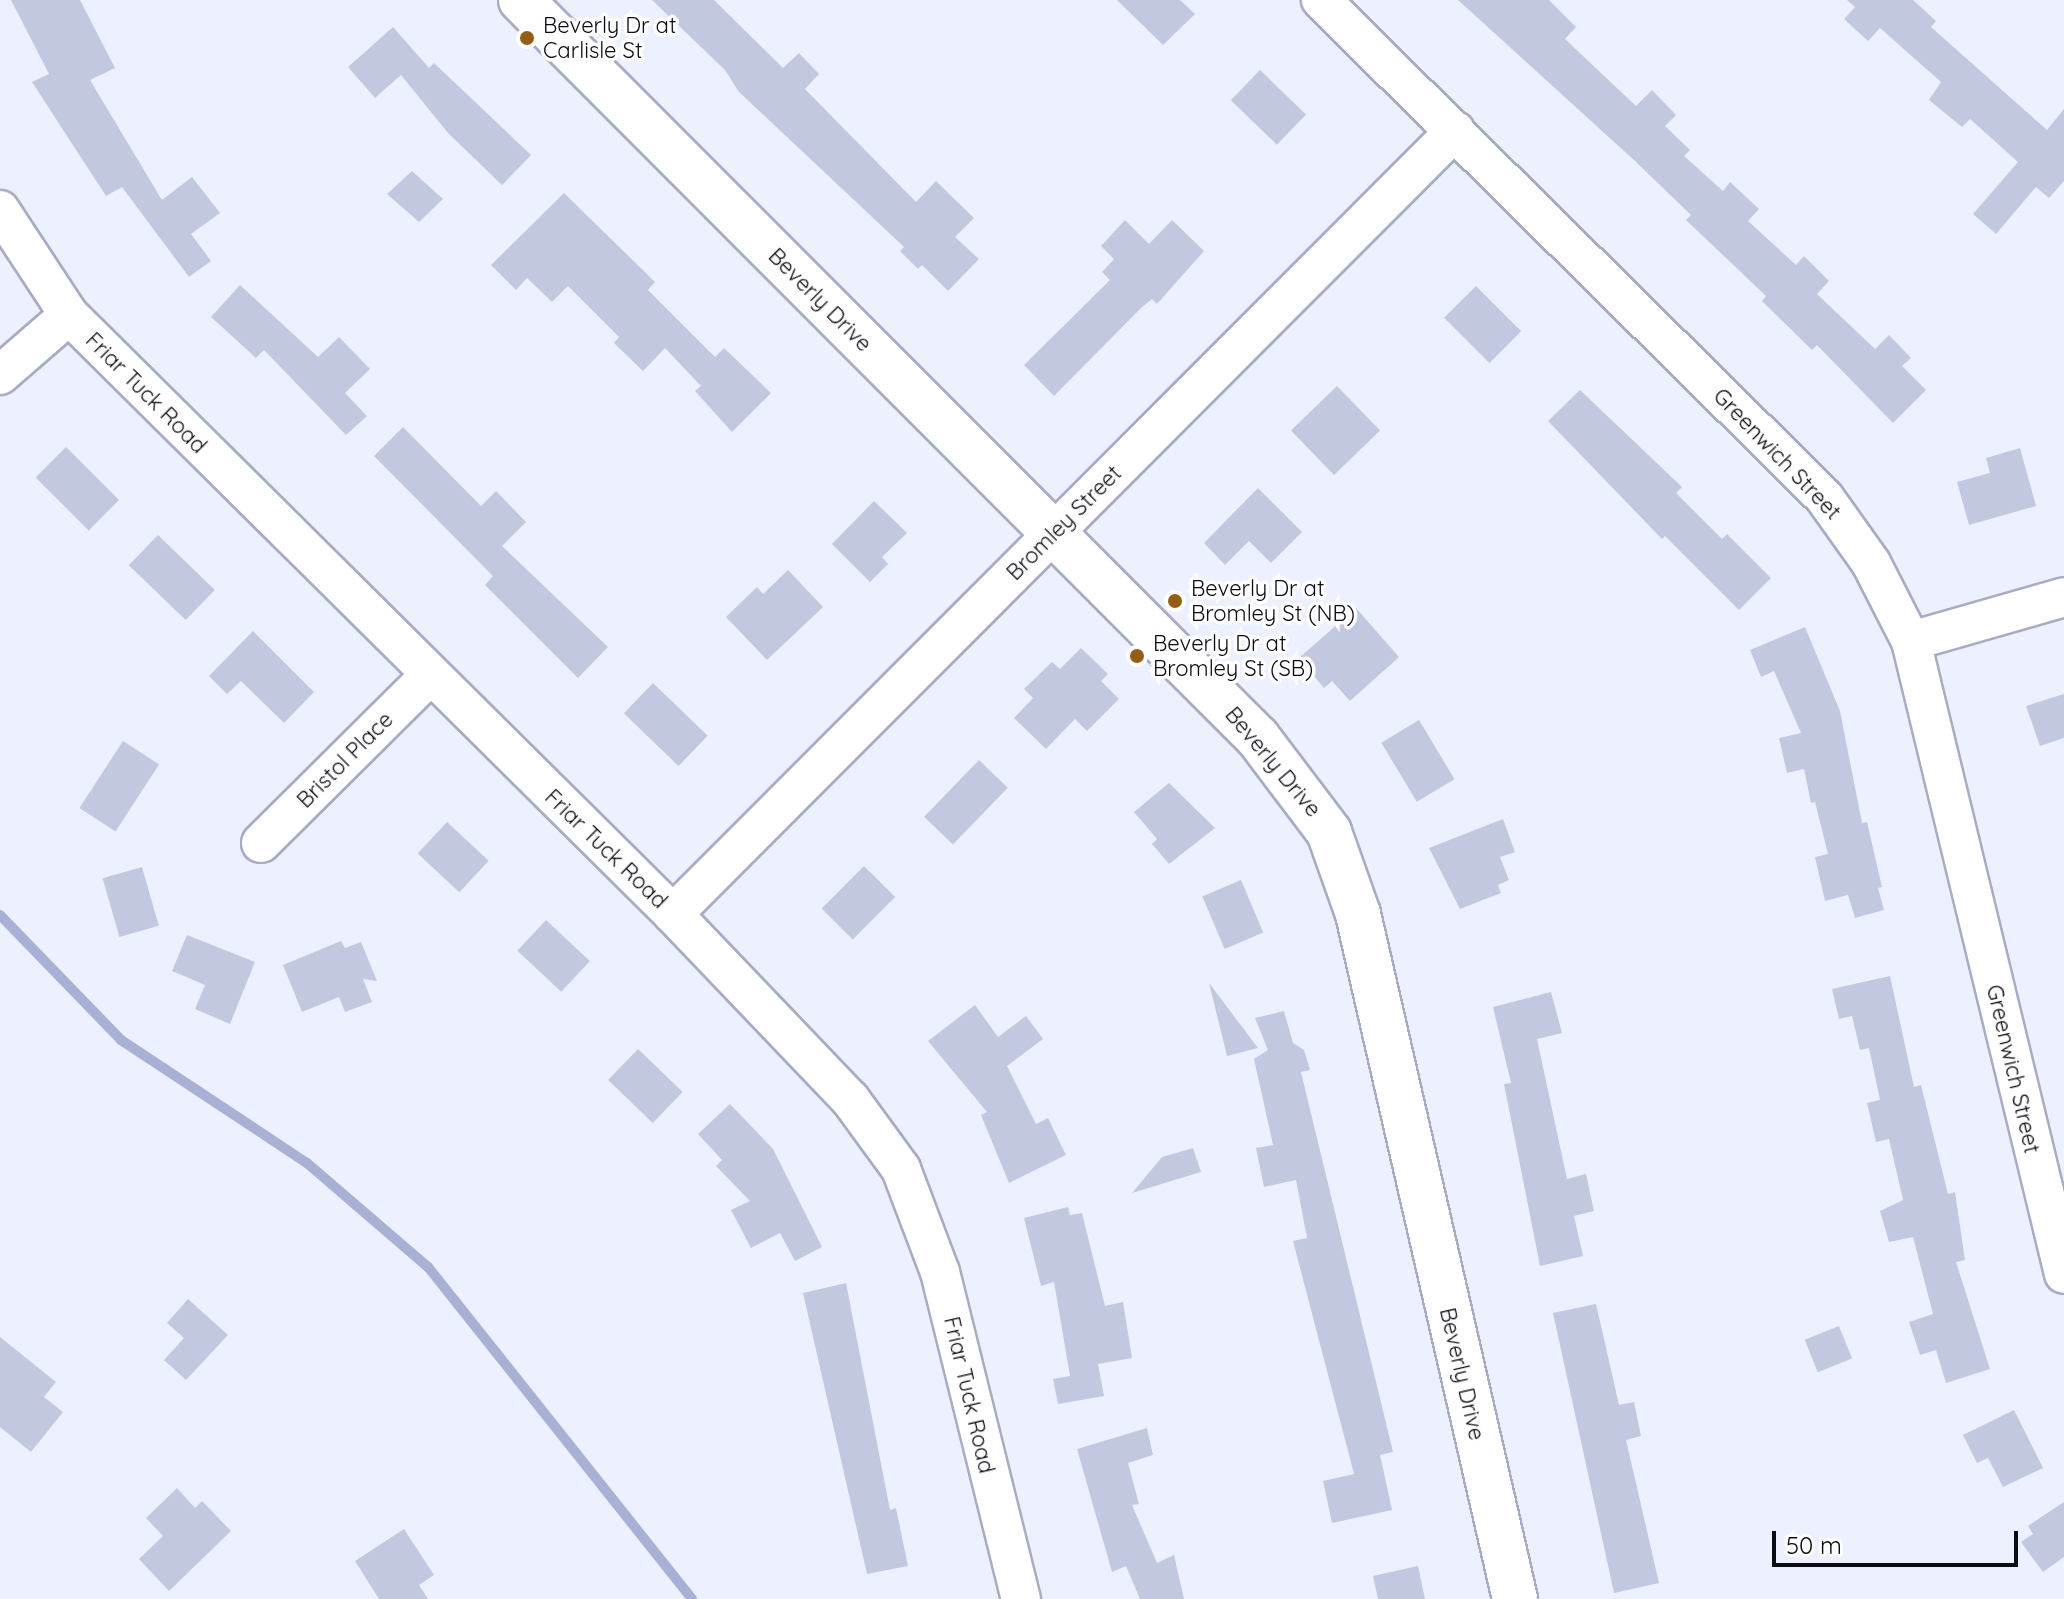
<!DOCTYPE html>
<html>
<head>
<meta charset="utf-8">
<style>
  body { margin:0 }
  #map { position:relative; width:2064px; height:1599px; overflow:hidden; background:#edf0ff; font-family:Quicksand,sans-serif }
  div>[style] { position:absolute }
  .stream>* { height:10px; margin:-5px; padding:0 5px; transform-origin:5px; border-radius:5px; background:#a8b0d4 }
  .building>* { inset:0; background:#c2c8df; transform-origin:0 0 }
  .roads { filter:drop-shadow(2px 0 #a7acc3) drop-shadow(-2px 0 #a7acc3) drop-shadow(0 2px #a7acc3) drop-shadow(0 -2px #a7acc3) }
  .minor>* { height:38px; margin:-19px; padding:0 19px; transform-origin:19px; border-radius:19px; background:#fff }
  .tertiary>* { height:44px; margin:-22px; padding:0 22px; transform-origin:22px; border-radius:22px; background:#fff }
  .dots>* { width:22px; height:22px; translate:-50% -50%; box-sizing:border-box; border:4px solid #fefefe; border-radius:50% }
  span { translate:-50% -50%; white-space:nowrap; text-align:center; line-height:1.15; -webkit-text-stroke:7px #fefefe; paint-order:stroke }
  .poi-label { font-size:22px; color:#0a0b13 }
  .left { translate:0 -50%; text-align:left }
  .street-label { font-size:22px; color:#0a0b13 }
  .scale { position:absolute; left:1772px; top:1531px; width:246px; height:36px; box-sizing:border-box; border:4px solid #0a0b13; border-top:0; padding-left:10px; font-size:24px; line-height:28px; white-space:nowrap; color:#0a0b13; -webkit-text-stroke:6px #fefefe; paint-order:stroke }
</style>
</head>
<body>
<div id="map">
  <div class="stream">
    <div style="left:0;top:915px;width:174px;rotate:45.9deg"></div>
    <div style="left:121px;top:1040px;width:223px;rotate:33.5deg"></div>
    <div style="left:307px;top:1163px;width:160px;rotate:40.7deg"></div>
    <div style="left:428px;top:1267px;width:424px;rotate:51.5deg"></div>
  </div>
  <div class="building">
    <div style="clip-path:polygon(11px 0,80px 0,115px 68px,90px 80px,162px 200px,192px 177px,220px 213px,191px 234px,211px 261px,189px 277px,122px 187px,106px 196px,32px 82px,49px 74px)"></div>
    <div style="clip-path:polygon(652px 0,714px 0,783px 68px,799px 53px,819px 74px,805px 89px,916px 202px,936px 181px,974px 218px,955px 237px,979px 259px,948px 291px,922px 265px,918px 269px,900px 251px,904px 247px,739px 92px,725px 70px)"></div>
    <div style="clip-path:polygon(1117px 0,1180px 0,1195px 14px,1163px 45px)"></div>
    <div style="clip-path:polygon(1458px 0,1549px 0,1576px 27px,1565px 39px,1636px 106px,1652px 90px,1676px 115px,1665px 126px,1690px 150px,1684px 156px,1723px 191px,1730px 182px,1759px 209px,1748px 221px,1796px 265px,1804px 256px,1829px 281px,1817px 294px,1875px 349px,1889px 335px,1911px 358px,1902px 366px,1926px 390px,1893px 423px,1817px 345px,1812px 350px,1762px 301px,1766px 296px,1686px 220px,1691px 215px,1635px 161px)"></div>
    <div style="clip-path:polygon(1847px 0,1913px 0,1936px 21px,1931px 27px,2047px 130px,2064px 109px,2064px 181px,2049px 198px,2036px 187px,1996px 234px,1973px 214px,2018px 162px,1970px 119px,1962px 127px,1929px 100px,1941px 82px,1880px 28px,1868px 41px,1844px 19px,1855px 7px)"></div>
    <div style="clip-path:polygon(393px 27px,429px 68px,434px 63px,531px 155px,502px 185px,448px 133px,401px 75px,375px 98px,348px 67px)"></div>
    <div style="left:1260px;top:70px;width:64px;height:42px;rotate:44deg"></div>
    <div style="clip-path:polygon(412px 171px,443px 199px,419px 222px,387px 194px)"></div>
    <div style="clip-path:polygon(564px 193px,655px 282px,648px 290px,715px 357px,724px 348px,771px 393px,732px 432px,695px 391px,701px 386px,665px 348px,643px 371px,614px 343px,619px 337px,568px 286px,552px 302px,527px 278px,516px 290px,491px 265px)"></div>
    <div style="clip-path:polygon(1125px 220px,1149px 244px,1172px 220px,1204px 251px,1157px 304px,1152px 299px,1141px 308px,1054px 396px,1024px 365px,1110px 280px,1102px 272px,1114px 259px,1101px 246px)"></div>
    <div style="clip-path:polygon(240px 285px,318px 357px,339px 337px,370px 369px,345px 393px,367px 416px,346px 435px,264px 350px,256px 358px,211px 317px)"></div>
    <div style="left:1476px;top:286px;width:64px;height:45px;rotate:45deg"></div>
    <div style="left:1337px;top:386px;width:62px;height:64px;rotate:46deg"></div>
    <div style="clip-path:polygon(1580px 390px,1682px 487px,1676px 493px,1722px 539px,1727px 534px,1771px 578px,1739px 610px,1665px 536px,1662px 539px,1548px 421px)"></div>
    <div style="clip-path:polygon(403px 427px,481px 506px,496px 491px,526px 522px,502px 546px,608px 647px,578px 678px,485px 585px,493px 576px,374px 456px)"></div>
    <div style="left:66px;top:447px;width:75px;height:43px;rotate:45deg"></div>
    <div style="clip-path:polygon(2020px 448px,2036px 506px,1969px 525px,1957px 482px,1990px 473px,1986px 458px)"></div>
    <div style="clip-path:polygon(1258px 488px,1302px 532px,1271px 563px,1249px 541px,1225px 565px,1204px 543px)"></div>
    <div style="clip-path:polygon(874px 501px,907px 533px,882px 557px,888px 564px,870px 582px,832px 544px)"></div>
    <div style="left:158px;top:535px;width:79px;height:42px;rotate:44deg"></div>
    <div style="clip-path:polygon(788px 570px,823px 607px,767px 660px,726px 617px,757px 587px,763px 594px)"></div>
    <div style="clip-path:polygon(1356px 608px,1399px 657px,1350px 701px,1332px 681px,1324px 688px,1299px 658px)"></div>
    <div style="clip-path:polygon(1805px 627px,1840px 711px,1862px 823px,1867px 822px,1882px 887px,1878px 888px,1884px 910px,1855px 918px,1848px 895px,1825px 901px,1815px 857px,1828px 854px,1815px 802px,1811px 803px,1804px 769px,1787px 773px,1779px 738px,1801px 733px,1774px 671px,1761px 677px,1750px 650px)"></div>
    <div style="clip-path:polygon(253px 631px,314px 692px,284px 723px,241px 681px,227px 694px,209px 676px)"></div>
    <div style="clip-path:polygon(1081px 648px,1108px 674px,1101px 681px,1119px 699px,1087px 731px,1075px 719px,1046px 749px,1014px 718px,1033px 698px,1024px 689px,1052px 662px,1060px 669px)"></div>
    <div style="left:653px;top:683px;width:76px;height:42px;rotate:44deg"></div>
    <div style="clip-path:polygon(2064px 694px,2064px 738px,2040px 746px,2026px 706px)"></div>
    <div style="left:1419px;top:720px;width:69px;height:44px;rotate:59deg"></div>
    <div style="left:123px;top:741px;width:43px;height:80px;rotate:33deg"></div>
    <div style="left:979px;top:760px;width:40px;height:79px;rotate:44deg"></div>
    <div style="clip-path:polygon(1169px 783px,1215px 828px,1169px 864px,1152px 844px,1157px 839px,1134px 812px)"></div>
    <div style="clip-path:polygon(1503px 819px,1515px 852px,1500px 857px,1509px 880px,1498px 885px,1501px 893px,1460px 909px,1429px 848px)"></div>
    <div style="left:447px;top:822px;width:57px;height:43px;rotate:43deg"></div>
    <div style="left:864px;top:866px;width:44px;height:60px;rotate:45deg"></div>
    <div style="left:142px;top:867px;width:61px;height:41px;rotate:74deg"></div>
    <div style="left:1241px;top:880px;width:57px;height:42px;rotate:67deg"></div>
    <div style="left:546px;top:920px;width:60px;height:42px;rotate:43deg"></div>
    <div style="clip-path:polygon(187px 935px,255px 962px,230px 1024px,195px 1009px,205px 985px,172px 971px)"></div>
    <div style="clip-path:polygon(341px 941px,345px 948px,361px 942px,377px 981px,363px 979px,372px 1002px,345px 1012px,339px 997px,302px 1012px,283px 965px)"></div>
    <div style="clip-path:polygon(1890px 976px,1914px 1087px,1921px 1085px,1948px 1194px,1955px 1192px,1965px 1260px,1956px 1262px,1990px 1369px,1946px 1383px,1936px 1350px,1920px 1355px,1909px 1322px,1933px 1314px,1913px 1237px,1889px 1242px,1880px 1211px,1903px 1200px,1889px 1139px,1876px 1142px,1867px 1103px,1880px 1100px,1869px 1048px,1860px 1050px,1852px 1016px,1839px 1019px,1832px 989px)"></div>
    <div style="clip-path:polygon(1209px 983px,1258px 1048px,1227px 1056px)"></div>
    <div style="clip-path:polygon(1551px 992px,1562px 1033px,1537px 1039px,1567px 1179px,1586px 1174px,1594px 1211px,1574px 1216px,1583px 1256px,1540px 1266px,1504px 1084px,1511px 1083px,1493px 1007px)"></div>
    <div style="clip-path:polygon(975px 1005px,998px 1037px,1026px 1016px,1043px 1039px,1007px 1066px,1036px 1124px,1048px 1118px,1066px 1155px,1009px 1183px,981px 1115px,987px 1112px,928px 1041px)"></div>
    <div style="clip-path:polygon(1284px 1011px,1293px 1043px,1304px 1050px,1310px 1070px,1301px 1072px,1393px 1452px,1380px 1455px,1392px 1510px,1332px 1523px,1323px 1481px,1354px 1474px,1293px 1241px,1307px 1238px,1296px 1180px,1264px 1187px,1256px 1148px,1273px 1145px,1254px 1059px,1268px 1050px,1255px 1018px)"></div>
    <div style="left:638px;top:1049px;width:62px;height:43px;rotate:44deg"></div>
    <div style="clip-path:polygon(730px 1104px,773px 1149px,822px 1247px,795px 1261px,780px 1233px,751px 1248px,731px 1210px,750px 1201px,716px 1166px,722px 1160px,698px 1134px)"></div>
    <div style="clip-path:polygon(1193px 1148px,1201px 1172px,1132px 1193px,1162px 1157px)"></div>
    <div style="clip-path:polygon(1068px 1207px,1070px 1215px,1082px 1213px,1105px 1306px,1123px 1302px,1132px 1358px,1098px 1364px,1104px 1396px,1058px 1404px,1053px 1379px,1070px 1376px,1054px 1282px,1041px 1286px,1024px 1218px)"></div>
    <div style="clip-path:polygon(846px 1283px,890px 1510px,896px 1508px,908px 1566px,867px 1574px,803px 1293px)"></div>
    <div style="clip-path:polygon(188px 1299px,228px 1335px,186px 1380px,164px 1360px,184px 1338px,167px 1323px)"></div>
    <div style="clip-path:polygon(1596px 1304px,1619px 1405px,1634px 1402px,1641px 1436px,1626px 1440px,1659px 1583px,1614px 1593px,1553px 1313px)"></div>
    <div style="left:1839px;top:1326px;width:35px;height:37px;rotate:68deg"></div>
    <div style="clip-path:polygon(0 1337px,56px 1382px,44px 1397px,63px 1412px,31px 1452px,0 1427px)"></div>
    <div style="clip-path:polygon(2014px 1410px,2043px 1468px,2003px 1487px,1988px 1458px,1977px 1463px,1963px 1435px)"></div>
    <div style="clip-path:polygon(1147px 1428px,1153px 1455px,1128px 1463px,1139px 1504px,1132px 1505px,1157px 1563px,1174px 1555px,1184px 1599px,1140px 1599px,1126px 1566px,1112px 1572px,1077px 1449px)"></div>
    <div style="clip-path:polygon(177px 1488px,195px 1508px,202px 1501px,231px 1531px,169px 1591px,139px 1559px,163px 1536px,146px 1518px)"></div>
    <div style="clip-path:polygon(2064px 1502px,2064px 1557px,2043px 1572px,2021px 1542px,2033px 1534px,2028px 1526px)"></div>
    <div style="clip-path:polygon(404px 1529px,434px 1575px,419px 1585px,428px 1599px,379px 1599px,355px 1561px)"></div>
    <div style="clip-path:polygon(1418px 1566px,1425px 1599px,1378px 1599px,1373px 1576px)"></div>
  </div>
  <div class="roads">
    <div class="minor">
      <div style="left:1321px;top:0;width:707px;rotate:44.66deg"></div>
      <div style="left:1824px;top:497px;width:81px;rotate:54.5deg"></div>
      <div style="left:1871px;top:563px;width:88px;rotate:62.9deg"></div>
      <div style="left:1911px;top:641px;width:651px;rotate:76.41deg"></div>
      <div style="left:0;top:210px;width:126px;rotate:56.7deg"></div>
      <div style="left:69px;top:315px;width:851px;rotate:44.76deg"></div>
      <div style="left:673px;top:914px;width:256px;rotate:46.3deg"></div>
      <div style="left:850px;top:1099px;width:87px;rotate:53.9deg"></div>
      <div style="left:901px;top:1169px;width:110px;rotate:69.3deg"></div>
      <div style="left:940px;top:1272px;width:337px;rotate:76.1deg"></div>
      <div style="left:0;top:375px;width:91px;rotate:-41deg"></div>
      <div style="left:1911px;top:641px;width:159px;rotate:-16deg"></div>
      <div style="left:261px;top:843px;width:237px;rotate:-44.8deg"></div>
      <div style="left:673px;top:914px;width:1107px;rotate:-45.04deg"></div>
    </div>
    <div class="tertiary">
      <div style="left:521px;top:0;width:1043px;rotate:45.04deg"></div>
      <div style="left:1258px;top:738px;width:118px;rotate:52.9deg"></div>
      <div style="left:1329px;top:832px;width:87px;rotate:70.5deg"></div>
      <div style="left:1358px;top:914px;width:703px;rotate:77.09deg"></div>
    </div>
  </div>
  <div class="dots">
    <div style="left:527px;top:38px;background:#955e17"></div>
    <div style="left:1175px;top:601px;background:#955e17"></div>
    <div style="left:1137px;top:656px;background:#955e17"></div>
  </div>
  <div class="poi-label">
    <span class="left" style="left:543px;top:38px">Beverly Dr at<br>Carlisle St</span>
    <span class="left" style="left:1191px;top:601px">Beverly Dr at<br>Bromley St (NB)</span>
    <span class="left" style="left:1153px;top:656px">Beverly Dr at<br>Bromley St (SB)</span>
  </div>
  <div class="street-label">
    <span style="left:820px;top:300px;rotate:45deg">Beverly Drive</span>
    <span style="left:146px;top:393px;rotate:45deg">Friar Tuck Road</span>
    <span style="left:1777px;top:454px;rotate:46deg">Greenwich Street</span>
    <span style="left:1064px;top:523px;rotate:-45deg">Bromley Street</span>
    <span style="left:345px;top:760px;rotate:-45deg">Bristol Place</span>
    <span style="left:1273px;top:762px;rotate:50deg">Beverly Drive</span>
    <span style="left:606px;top:849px;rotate:44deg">Friar Tuck Road</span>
    <span style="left:2013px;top:1069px;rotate:77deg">Greenwich Street</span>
    <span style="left:1462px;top:1374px;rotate:77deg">Beverly Drive</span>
    <span style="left:969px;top:1395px;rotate:77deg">Friar Tuck Road</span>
  </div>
  <div class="scale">50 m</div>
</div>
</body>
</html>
